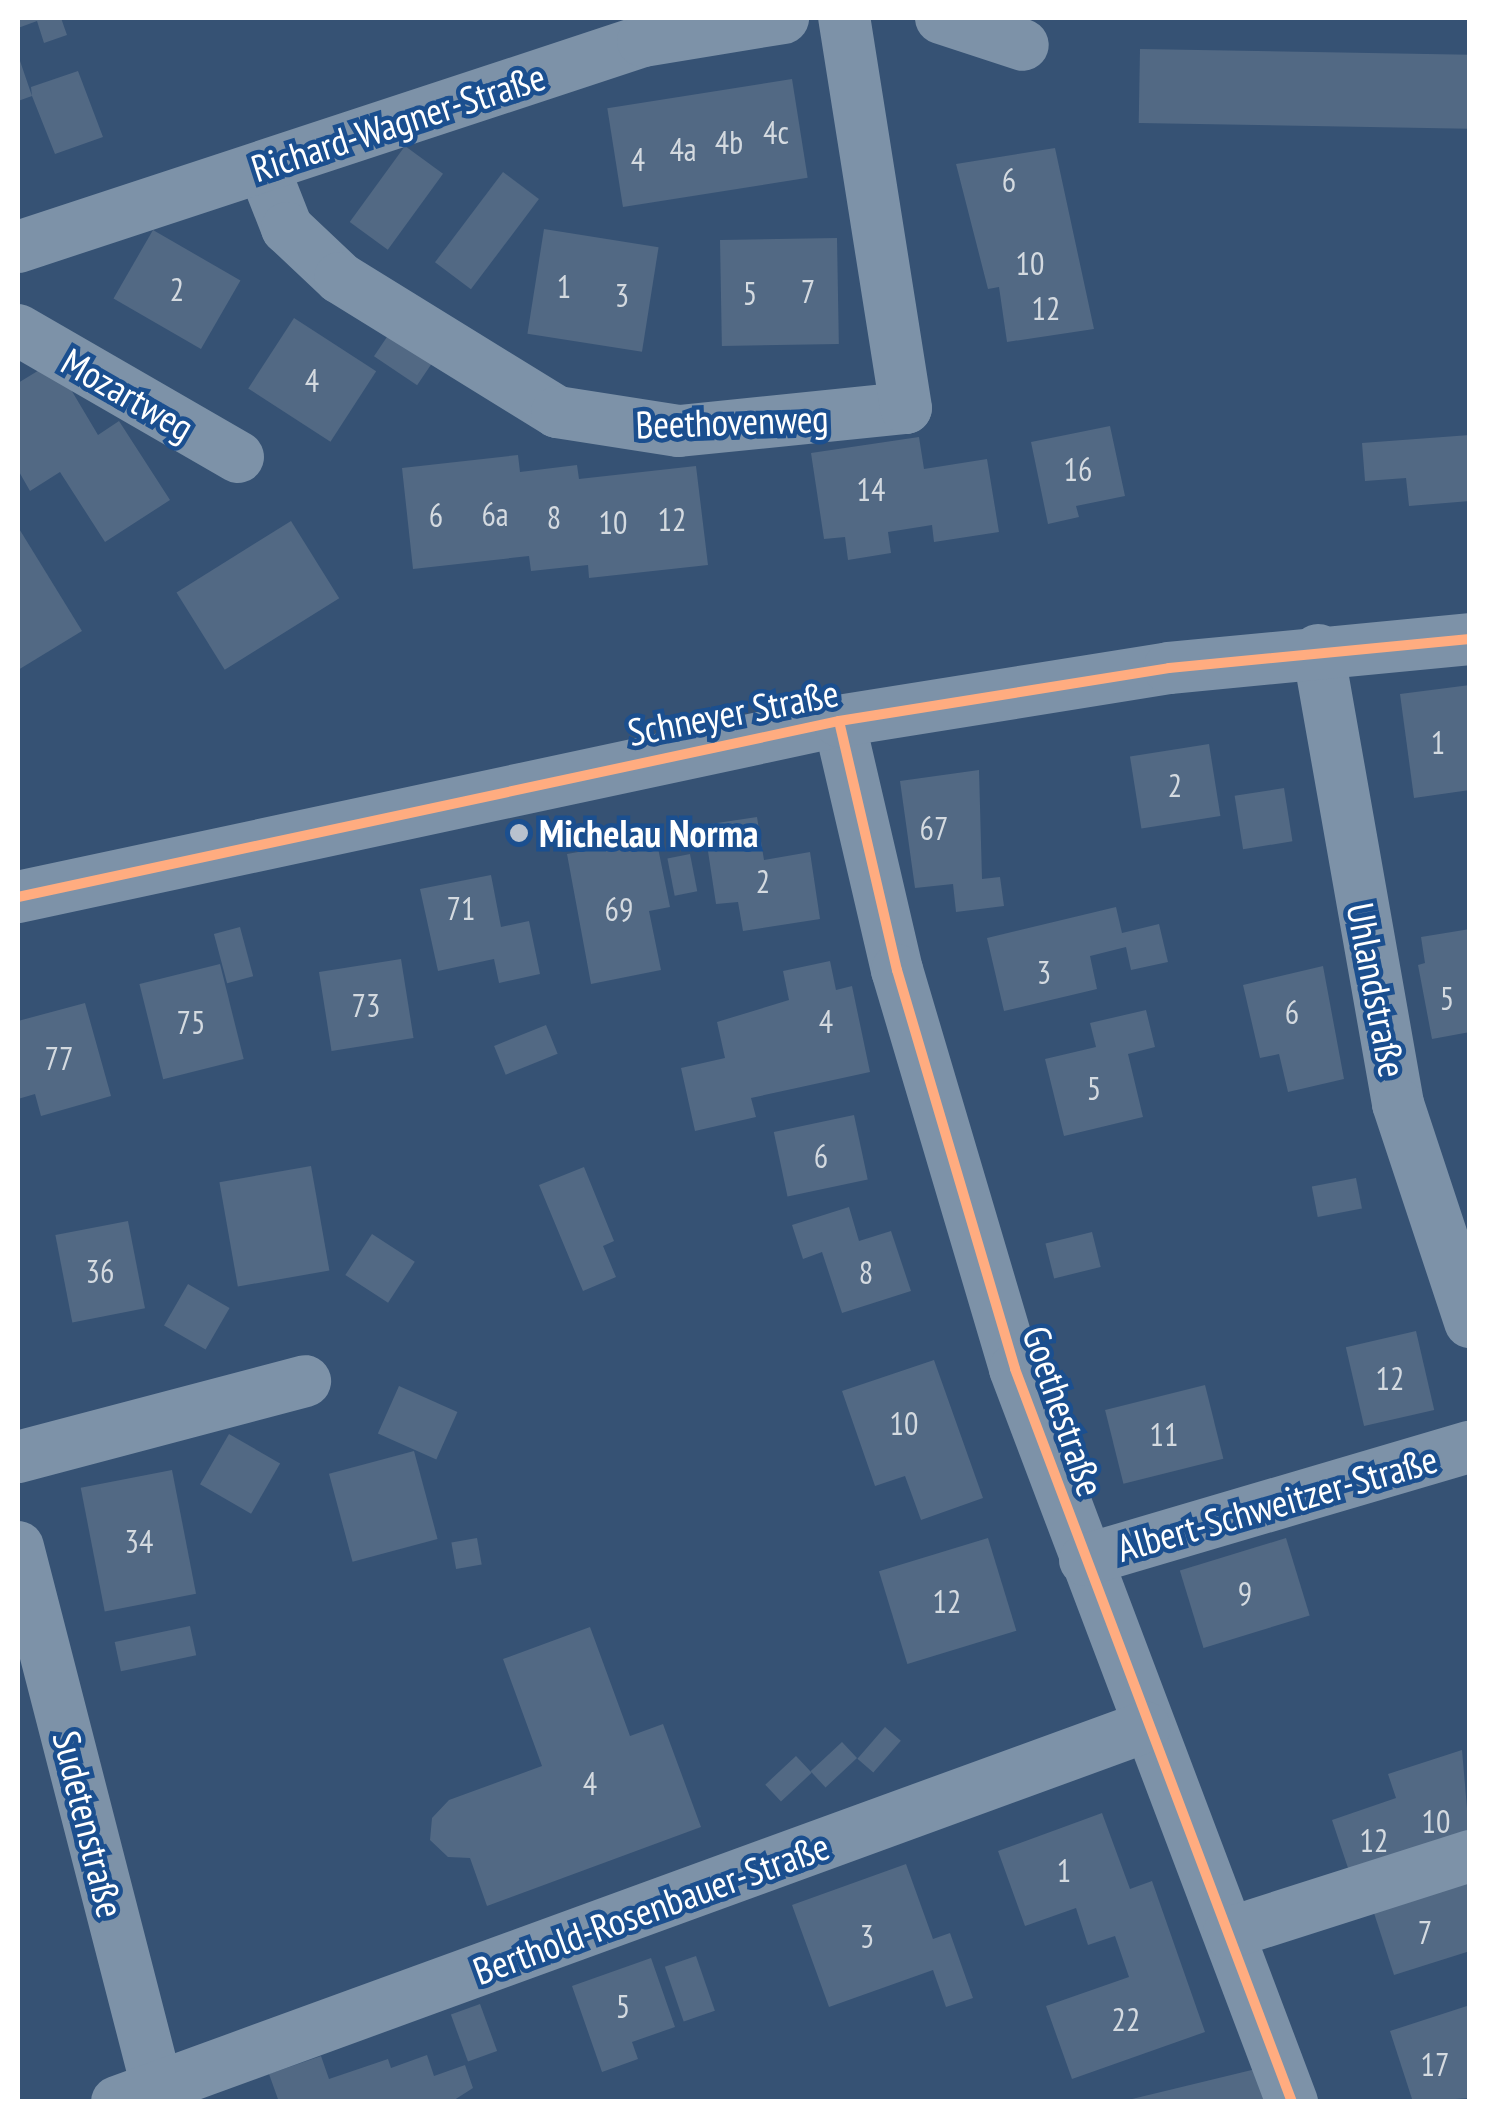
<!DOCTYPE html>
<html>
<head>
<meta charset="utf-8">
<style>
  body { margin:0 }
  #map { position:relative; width:1487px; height:2119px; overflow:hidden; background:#365274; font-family:"PT Sans Narrow",sans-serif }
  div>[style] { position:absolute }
  .building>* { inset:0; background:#526984; transform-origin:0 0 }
  .minor>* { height:52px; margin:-26px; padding:0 26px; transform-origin:26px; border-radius:26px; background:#7d92a8 }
  .cycleway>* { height:10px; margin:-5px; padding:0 5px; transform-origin:5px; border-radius:5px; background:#ffac80 }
  .dots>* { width:28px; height:28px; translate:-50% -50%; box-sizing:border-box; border:5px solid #1b4f8f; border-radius:50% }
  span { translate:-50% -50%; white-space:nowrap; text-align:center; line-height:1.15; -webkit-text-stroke:9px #1b4f8f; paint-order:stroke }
  .number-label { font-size:32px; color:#d4dae0 }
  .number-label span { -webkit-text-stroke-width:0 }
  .street-label { font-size:38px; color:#fff }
  .poi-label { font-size:38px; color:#fff; font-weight:700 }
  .left { translate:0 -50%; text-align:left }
  .frame { position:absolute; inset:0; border:20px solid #fff; pointer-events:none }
</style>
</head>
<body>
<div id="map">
  <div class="building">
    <div style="clip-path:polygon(18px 18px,61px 18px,67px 35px,44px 43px,37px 21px,18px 28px)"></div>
    <div style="left:1140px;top:49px;width:330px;height:74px;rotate:1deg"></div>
    <div style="clip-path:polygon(18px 55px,32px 96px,31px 87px,78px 71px,103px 137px,55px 154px,32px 96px,18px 101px)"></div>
    <div style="left:792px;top:79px;width:100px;height:187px;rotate:81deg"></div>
    <div style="left:405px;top:146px;width:47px;height:94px;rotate:36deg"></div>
    <div style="clip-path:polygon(1055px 148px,1094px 329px,1007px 342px,999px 287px,988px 289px,956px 164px)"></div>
    <div style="left:503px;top:172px;width:45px;height:113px;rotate:37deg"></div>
    <div style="left:544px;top:229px;width:116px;height:106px;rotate:9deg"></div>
    <div style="left:153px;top:230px;width:101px;height:79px;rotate:30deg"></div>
    <div style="left:837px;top:238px;width:106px;height:117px;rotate:89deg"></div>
    <div style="left:294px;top:318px;width:98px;height:84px;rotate:33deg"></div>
    <div style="left:393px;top:328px;width:52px;height:34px;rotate:34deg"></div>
    <div style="clip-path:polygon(54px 361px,98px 435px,119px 421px,170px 500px,105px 542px,60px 472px,30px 491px,18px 470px,18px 383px)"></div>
    <div style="clip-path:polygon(1110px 426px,1125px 496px,1076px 506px,1079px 517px,1048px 524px,1031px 442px)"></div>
    <div style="clip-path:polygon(1470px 435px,1470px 501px,1409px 506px,1406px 478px,1365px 481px,1362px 443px)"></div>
    <div style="clip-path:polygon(919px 437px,924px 469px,987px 459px,999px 532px,934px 542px,932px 525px,888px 532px,891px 553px,848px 560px,845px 537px,824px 539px,811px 453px)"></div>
    <div style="clip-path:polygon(518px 455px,520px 472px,577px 465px,579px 479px,696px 466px,708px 565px,589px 578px,588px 565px,531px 571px,529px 556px,413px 569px,402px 468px)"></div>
    <div style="left:291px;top:521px;width:91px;height:135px;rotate:58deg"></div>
    <div style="clip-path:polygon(18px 527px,82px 631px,18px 670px)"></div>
    <div style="clip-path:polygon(1470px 685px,1470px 790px,1414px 798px,1400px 694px)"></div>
    <div style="left:1209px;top:744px;width:73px;height:80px;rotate:81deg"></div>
    <div style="clip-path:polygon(979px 770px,982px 879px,1000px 877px,1004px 906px,956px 912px,953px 884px,915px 888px,900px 781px)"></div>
    <div style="left:1284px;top:788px;width:54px;height:50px;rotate:81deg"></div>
    <div style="clip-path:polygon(757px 817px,764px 860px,810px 852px,820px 919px,743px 931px,738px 902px,716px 904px,704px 825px)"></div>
    <div style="clip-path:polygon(656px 838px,670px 907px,649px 911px,661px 970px,591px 984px,567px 854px)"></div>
    <div style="left:690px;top:854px;width:38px;height:23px;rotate:79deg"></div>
    <div style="clip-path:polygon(491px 875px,501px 927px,529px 921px,540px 974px,499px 983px,494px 959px,438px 971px,420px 889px)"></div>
    <div style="clip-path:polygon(1116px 907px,1122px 933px,1159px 924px,1168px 962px,1131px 970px,1126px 947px,1090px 956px,1097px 989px,1004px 1011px,987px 938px)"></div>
    <div style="left:240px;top:927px;width:51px;height:27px;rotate:75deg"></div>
    <div style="clip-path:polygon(1470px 929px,1470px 1032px,1432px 1039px,1418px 965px,1425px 963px,1421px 937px)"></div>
    <div style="left:401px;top:959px;width:80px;height:83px;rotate:81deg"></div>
    <div style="clip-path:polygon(830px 961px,836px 990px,852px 986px,870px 1072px,751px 1098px,756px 1117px,695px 1131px,681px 1068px,725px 1058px,717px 1022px,789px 1000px,783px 971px)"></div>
    <div style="left:220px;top:964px;width:98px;height:83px;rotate:76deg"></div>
    <div style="clip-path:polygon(1323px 966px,1344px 1079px,1288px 1092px,1279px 1054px,1260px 1058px,1243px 985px)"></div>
    <div style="clip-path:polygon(85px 1003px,111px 1096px,41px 1116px,35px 1094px,18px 1099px,18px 1021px)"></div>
    <div style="clip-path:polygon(1146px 1010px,1155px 1047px,1128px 1054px,1143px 1117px,1064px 1136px,1045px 1059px,1096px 1047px,1090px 1023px)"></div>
    <div style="left:546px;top:1025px;width:31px;height:56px;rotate:68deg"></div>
    <div style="left:854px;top:1115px;width:66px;height:82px;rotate:78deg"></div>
    <div style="left:311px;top:1166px;width:106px;height:93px;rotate:80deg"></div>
    <div style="clip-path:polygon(584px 1167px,614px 1241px,603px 1246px,616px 1277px,583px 1291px,539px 1185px)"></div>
    <div style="left:1356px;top:1178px;width:31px;height:45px;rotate:79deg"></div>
    <div style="clip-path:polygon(849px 1207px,859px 1241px,891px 1231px,911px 1291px,842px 1313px,822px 1252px,803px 1259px,792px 1225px)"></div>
    <div style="left:128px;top:1221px;width:89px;height:74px;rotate:79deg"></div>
    <div style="left:1092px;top:1232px;width:36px;height:48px;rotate:76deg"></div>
    <div style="left:372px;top:1234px;width:51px;height:49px;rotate:33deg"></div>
    <div style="left:188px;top:1284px;width:48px;height:48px;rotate:30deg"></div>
    <div style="left:1416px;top:1331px;width:81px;height:72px;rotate:77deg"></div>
    <div style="clip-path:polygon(934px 1360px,983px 1498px,921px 1520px,905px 1476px,875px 1486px,842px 1391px)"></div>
    <div style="left:1205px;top:1385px;width:76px;height:103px;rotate:76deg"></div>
    <div style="left:399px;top:1386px;width:64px;height:52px;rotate:24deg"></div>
    <div style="left:229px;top:1434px;width:59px;height:58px;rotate:30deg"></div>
    <div style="left:414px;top:1451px;width:91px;height:88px;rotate:75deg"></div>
    <div style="left:172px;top:1470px;width:126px;height:93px;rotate:79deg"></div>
    <div style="left:477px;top:1538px;width:27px;height:26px;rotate:80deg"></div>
    <div style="left:988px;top:1538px;width:97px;height:114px;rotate:73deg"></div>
    <div style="left:1286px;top:1538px;width:81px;height:111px;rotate:73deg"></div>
    <div style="left:190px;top:1626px;width:30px;height:77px;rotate:78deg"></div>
    <div style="clip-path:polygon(590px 1627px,630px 1736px,663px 1724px,701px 1827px,487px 1906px,470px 1858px,448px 1857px,430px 1840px,432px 1818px,449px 1800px,542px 1766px,503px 1659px)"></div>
    <div style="left:885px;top:1727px;width:21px;height:42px;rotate:41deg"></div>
    <div style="left:842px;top:1742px;width:22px;height:43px;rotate:47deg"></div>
    <div style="clip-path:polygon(1462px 1750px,1470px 1843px,1352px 1880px,1332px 1820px,1396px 1798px,1388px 1774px)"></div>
    <div style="left:796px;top:1756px;width:23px;height:42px;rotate:47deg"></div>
    <div style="clip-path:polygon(1102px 1813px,1130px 1889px,1152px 1881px,1205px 2032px,1072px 2079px,1046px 2006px,1129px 1977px,1115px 1936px,1088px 1945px,1076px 1908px,1025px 1926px,998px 1851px)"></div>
    <div style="clip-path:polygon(906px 1864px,933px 1939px,950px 1933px,973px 1998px,946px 2007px,933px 1970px,829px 2007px,792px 1905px)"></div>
    <div style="clip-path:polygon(1470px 1881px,1470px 1951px,1394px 1975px,1374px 1913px)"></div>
    <div style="left:696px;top:1956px;width:58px;height:33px;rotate:71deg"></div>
    <div style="clip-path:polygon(651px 1958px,675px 2027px,632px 2042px,638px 2059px,602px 2072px,572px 1986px)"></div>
    <div style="left:480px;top:2004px;width:50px;height:31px;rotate:70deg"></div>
    <div style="clip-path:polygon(1470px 2005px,1470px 2098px,1413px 2102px,1390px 2031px)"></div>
    <div style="clip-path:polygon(427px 2055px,434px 2076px,465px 2065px,473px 2088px,451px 2102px,279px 2102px,269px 2074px,321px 2056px,329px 2079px,388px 2059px,391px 2068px)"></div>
    <div style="clip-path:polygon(1260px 2068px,1268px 2102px,1128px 2102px,1128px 2100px)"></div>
  </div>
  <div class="minor">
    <div style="left:941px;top:18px;width:86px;rotate:18.2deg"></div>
    <div style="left:263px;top:167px;width:66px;rotate:68.5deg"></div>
    <div style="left:287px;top:228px;width:73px;rotate:43.3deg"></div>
    <div style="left:340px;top:278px;width:255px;rotate:31.7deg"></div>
    <div style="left:557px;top:412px;width:123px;rotate:8.9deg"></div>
    <div style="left:679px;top:431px;width:228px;rotate:-5.8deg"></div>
    <div style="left:906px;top:408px;width:395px;rotate:-99deg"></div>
    <div style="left:18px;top:247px;width:658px;rotate:-18.24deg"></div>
    <div style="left:643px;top:41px;width:142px;rotate:-9.3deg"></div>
    <div style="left:18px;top:330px;width:254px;rotate:30deg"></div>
    <div style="left:1318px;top:650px;width:461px;rotate:80deg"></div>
    <div style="left:1398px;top:1104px;width:230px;rotate:71.7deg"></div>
    <div style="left:839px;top:721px;width:256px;rotate:76.9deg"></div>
    <div style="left:897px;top:970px;width:416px;rotate:73.5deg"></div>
    <div style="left:1015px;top:1369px;width:784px;rotate:69.3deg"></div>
    <div style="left:18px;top:897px;width:840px;rotate:-12.1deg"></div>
    <div style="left:839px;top:721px;width:334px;rotate:-9.1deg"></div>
    <div style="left:1169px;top:668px;width:302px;rotate:-5.5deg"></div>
    <div style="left:18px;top:1457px;width:297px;rotate:-14.8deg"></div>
    <div style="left:18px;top:1547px;width:573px;rotate:75.55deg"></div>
    <div style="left:1085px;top:1560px;width:401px;rotate:-16.4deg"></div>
    <div style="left:1229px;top:1933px;width:253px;rotate:-17.7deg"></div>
    <div style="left:117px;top:2102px;width:1094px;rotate:-20.04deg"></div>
  </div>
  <div class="cycleway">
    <div style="left:839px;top:721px;width:256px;rotate:76.9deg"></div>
    <div style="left:897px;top:970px;width:416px;rotate:73.5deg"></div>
    <div style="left:1015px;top:1369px;width:784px;rotate:69.3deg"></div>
    <div style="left:18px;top:897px;width:840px;rotate:-12.1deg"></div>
    <div style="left:839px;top:721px;width:334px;rotate:-9.1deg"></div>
    <div style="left:1169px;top:668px;width:302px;rotate:-5.5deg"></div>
  </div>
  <div class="dots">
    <div style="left:519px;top:833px;background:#b9c2ce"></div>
  </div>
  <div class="number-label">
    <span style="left:776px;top:132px">4c</span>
    <span style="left:729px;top:142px">4b</span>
    <span style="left:683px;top:149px">4a</span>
    <span style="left:638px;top:159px">4</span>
    <span style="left:1009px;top:180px">6</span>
    <span style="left:1030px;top:263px">10</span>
    <span style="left:564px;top:286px">1</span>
    <span style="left:177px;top:289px">2</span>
    <span style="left:808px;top:291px">7</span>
    <span style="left:750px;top:293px">5</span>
    <span style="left:622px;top:295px">3</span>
    <span style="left:1046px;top:308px">12</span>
    <span style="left:312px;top:380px">4</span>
    <span style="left:1078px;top:469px">16</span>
    <span style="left:871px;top:489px">14</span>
    <span style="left:495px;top:514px">6a</span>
    <span style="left:436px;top:515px">6</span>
    <span style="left:554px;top:517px">8</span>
    <span style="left:672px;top:519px">12</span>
    <span style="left:613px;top:522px">10</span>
    <span style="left:1438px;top:742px">1</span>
    <span style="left:1175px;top:785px">2</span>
    <span style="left:934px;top:828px">67</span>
    <span style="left:763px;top:881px">2</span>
    <span style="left:461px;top:908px">71</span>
    <span style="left:619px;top:909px">69</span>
    <span style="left:1044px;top:972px">3</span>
    <span style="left:1447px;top:998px">5</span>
    <span style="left:366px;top:1005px">73</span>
    <span style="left:1292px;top:1012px">6</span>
    <span style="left:826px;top:1021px">4</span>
    <span style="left:191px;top:1022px">75</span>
    <span style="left:59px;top:1058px">77</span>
    <span style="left:1094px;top:1088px">5</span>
    <span style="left:821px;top:1156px">6</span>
    <span style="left:100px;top:1271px">36</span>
    <span style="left:866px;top:1272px">8</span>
    <span style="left:1390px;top:1378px">12</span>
    <span style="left:904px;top:1423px">10</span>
    <span style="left:1164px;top:1434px">11</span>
    <span style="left:139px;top:1541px">34</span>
    <span style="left:1245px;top:1593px">9</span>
    <span style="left:947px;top:1601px">12</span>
    <span style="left:590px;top:1783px">4</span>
    <span style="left:1436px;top:1821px">10</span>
    <span style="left:1374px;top:1840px">12</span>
    <span style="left:1064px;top:1870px">1</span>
    <span style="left:1425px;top:1932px">7</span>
    <span style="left:867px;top:1936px">3</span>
    <span style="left:623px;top:2006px">5</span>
    <span style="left:1126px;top:2019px">22</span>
    <span style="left:1435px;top:2064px">17</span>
  </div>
  <div class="street-label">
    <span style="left:398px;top:122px;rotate:-18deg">Richard-Wagner-Straße</span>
    <span style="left:128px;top:394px;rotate:30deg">Mozartweg</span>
    <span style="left:732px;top:421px;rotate:-2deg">Beethovenweg</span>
    <span style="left:733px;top:712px;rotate:-11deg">Schneyer Straße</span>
    <span style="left:1377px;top:990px;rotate:79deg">Uhlandstraße</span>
    <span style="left:1064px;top:1411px;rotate:71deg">Goethestraße</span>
    <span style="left:1277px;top:1503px;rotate:-16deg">Albert-Schweitzer-Straße</span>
    <span style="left:89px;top:1824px;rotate:76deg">Sudetenstraße</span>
    <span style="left:651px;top:1908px;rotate:-20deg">Berthold-Rosenbauer-Straße</span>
  </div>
  <div class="poi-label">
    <span class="left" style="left:539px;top:833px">Michelau Norma</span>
  </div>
  <div class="frame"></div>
</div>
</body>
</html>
